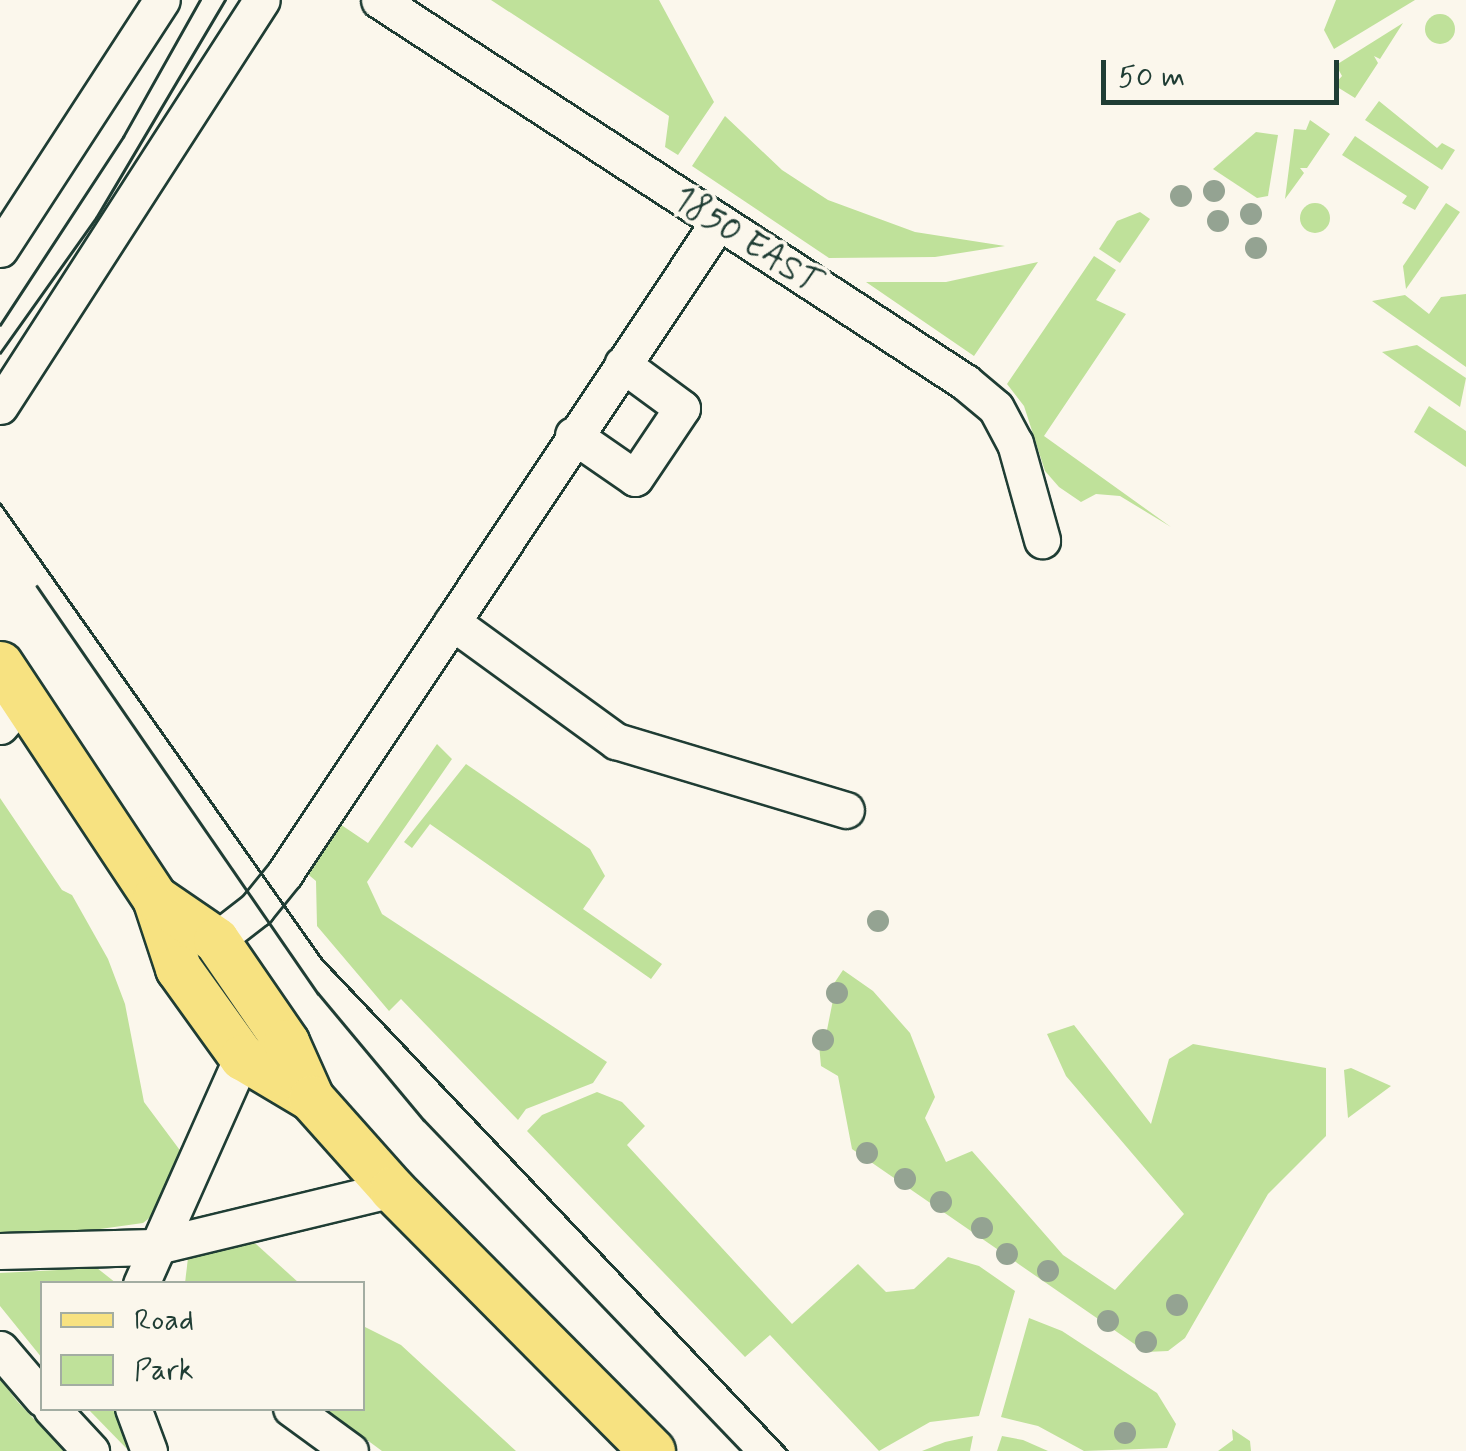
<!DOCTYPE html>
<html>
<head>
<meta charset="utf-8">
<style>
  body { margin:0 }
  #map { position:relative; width:1466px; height:1451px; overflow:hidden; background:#fbf7ec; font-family:Mynerve,sans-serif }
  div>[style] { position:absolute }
  .green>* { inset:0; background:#bfe19a }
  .round { border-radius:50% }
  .roads { filter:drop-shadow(2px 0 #1f3d34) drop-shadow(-2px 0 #1f3d34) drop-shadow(0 2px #1f3d34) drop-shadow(0 -2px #1f3d34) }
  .minor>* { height:35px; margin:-17.5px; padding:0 17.5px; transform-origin:17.5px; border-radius:17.5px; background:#fbf7ec }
  .major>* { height:45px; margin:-22.5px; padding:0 22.5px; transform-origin:22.5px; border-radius:22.5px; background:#f7e281 }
  .tram>* { height:2.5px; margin:-1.25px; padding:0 1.25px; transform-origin:1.25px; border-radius:1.25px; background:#1f3d34 }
  .trees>* { width:22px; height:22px; margin:-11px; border-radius:50%; background:#94a392 }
  span { translate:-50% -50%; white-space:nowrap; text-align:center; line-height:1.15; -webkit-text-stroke:8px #fbf7ec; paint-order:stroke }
  .street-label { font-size:35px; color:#1f3d34 }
  .legend { position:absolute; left:40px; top:1281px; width:325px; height:130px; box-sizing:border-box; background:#fbf7ec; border:2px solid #a3ada2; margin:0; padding:12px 18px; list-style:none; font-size:30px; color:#1f3d34 }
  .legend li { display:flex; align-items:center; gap:20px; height:50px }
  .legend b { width:50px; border:2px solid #a3ada2 }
  .scale { position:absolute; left:1101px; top:60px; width:238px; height:45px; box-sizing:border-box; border:5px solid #1f3d34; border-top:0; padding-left:12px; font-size:30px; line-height:35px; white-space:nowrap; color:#1f3d34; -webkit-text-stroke:8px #fbf7ec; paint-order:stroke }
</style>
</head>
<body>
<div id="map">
  <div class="green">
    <div style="clip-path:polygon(491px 0,659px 0,714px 102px,678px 155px,665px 147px,669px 116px)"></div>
    <div style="clip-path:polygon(1336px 0,1415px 0,1334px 49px,1324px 30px)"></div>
    <div class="round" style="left:1425px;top:14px;width:30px;height:30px"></div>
    <div style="clip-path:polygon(1403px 23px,1380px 59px,1374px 56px,1378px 63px,1355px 98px,1334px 85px,1342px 76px,1336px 65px)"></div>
    <div style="clip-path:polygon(1379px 101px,1437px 148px,1442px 143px,1455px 150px,1442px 170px,1365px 120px)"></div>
    <div style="clip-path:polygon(725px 116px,782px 170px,828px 200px,915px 232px,1005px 246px,935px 257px,829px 258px,692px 166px)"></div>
    <div style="clip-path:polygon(1310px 120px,1330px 134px,1307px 168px,1300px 168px,1304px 173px,1285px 199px,1294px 129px,1306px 130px)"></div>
    <div style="clip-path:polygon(1256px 132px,1278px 135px,1268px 196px,1257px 198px,1213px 169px)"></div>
    <div style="clip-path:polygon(1355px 136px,1429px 187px,1415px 210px,1402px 203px,1407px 196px,1342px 155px)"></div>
    <div class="round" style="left:1300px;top:203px;width:30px;height:30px"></div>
    <div style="clip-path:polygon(1446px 203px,1460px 212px,1406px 289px,1403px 266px)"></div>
    <div style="clip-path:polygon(1140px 212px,1150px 219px,1120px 263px,1099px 249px,1117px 221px)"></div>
    <div style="clip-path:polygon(1094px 256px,1116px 270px,1096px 300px,1126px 314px,1044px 436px,1171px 527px,1120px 496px,1096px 494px,1081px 502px,1059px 487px,1045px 471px,1024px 406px,1007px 384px)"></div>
    <div style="clip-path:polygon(1038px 262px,974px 356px,866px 282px,946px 282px)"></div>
    <div style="clip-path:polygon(1466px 294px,1466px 367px,1372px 301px,1405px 295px,1429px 314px,1441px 297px)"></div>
    <div style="clip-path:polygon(1417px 345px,1466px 378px,1460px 407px,1382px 352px)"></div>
    <div style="clip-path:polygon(1429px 406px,1466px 431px,1466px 467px,1414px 432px)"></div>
    <div style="clip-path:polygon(437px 744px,452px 759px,367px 882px,382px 914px,607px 1062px,593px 1083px,526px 1109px,518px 1120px,401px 999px,389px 1011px,317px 926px,316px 881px,304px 871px,337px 822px,368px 843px)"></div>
    <div style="clip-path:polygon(466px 764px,590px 849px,605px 876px,583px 909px,662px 964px,651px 979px,430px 824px,412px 848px,404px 842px)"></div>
    <div style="clip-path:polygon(0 798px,62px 890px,72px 895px,108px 959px,125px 1004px,144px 1102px,182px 1153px,158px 1211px,143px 1223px,0 1243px)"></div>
    <div style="clip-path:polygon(843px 970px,873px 991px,910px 1033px,935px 1097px,925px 1118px,946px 1162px,972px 1151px,1063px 1255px,1115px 1290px,1184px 1214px,1066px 1076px,1047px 1034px,1074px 1025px,1151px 1124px,1169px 1059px,1193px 1044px,1326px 1068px,1326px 1136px,1268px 1194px,1185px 1338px,1168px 1351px,1146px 1352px,852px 1149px,838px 1076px,821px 1066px,818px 1034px,826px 1035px,834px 995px,827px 994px)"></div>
    <div style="clip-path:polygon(1351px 1068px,1391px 1086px,1348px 1118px,1344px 1070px)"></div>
    <div style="clip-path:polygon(597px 1092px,622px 1102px,645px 1126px,627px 1145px,792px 1324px,858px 1264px,886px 1292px,914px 1289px,948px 1257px,979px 1266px,1015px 1291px,979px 1416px,930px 1422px,879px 1451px,770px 1335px,745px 1357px,527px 1131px,542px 1115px)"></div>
    <div style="clip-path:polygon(230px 1242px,256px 1244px,299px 1283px,185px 1283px,188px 1258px)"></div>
    <div style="clip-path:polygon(97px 1268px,116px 1283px,42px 1284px,42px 1358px,0 1306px,0 1273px)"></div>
    <div style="clip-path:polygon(1029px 1318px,1062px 1331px,1157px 1393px,1176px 1424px,1167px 1448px,1084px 1451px,1038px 1426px,1001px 1417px)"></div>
    <div style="clip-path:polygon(363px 1326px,401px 1345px,516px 1451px,382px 1451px,325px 1409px,362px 1408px)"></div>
    <div style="clip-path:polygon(0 1379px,17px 1401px,64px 1451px,0 1451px)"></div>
    <div style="clip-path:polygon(88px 1409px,116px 1409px,131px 1451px,129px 1451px)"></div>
    <div style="clip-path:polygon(1232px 1429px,1250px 1441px,1251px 1451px,1218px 1451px,1233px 1440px)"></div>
    <div style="clip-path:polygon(973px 1436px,970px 1451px,922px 1451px,945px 1442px)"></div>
    <div style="clip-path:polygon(1002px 1436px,1023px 1440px,1048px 1451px,997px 1451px)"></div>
  </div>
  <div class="roads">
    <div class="minor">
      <div style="left:379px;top:0;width:700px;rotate:33.1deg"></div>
      <div style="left:965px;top:382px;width:40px;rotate:40deg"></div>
      <div style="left:996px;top:408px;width:40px;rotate:62deg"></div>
      <div style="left:1015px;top:443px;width:101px;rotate:74.4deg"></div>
      <div style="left:0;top:249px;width:297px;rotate:-57deg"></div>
      <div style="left:0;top:406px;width:483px;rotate:-57.2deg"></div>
      <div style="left:573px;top:435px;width:75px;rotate:34.7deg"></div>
      <div style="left:635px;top:478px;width:84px;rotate:-56.1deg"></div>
      <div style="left:682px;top:408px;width:74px;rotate:-143.7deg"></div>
      <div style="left:452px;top:622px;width:203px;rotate:36deg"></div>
      <div style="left:616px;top:741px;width:240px;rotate:16.7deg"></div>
      <div style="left:0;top:726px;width:35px;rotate:-49deg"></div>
      <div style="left:216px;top:940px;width:51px;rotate:-37.8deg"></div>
      <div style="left:256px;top:909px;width:46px;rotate:-51.1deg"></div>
      <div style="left:285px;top:873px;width:780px;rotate:-56.35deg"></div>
      <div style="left:0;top:1251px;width:153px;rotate:-1.5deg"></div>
      <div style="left:153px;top:1247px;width:246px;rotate:-13.6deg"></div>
      <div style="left:141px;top:1284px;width:248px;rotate:-66deg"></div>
      <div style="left:0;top:1349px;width:65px;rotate:49.4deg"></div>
      <div style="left:51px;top:1408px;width:59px;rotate:47.1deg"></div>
      <div style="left:133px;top:1408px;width:46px;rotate:69.6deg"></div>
      <div style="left:291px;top:1408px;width:73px;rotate:36.1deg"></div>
    </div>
    <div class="major">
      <div style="left:0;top:664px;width:281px;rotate:56.5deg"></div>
      <div style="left:155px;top:898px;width:74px;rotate:71.8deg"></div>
      <div style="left:178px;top:968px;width:110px;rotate:54.3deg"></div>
      <div style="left:242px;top:1057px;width:80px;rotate:30.7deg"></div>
      <div style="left:155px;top:898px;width:74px;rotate:34.5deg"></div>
      <div style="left:216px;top:940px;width:124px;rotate:55.5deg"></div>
      <div style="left:286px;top:1042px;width:61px;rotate:65.9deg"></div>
      <div style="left:311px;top:1098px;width:122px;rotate:48.3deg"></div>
      <div style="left:392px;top:1189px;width:369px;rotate:45.2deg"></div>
    </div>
  </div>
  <div class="tram">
    <div style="left:0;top:325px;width:225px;rotate:-56.8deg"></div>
    <div style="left:123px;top:137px;width:157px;rotate:-60.7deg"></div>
    <div style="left:0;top:353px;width:166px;rotate:-54.6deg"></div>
    <div style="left:96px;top:218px;width:253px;rotate:-59.4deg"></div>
    <div style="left:0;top:503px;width:558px;rotate:54.77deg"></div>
    <div style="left:322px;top:959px;width:678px;rotate:46.55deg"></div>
    <div style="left:37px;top:586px;width:495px;rotate:55.4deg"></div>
    <div style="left:318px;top:993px;width:165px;rotate:50.2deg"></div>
    <div style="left:424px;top:1120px;width:458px;rotate:46.2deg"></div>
  </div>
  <div class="trees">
    <div style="left:1214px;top:191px"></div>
    <div style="left:1181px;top:196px"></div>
    <div style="left:1251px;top:214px"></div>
    <div style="left:1218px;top:221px"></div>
    <div style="left:1256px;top:248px"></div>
    <div style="left:878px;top:921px"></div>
    <div style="left:837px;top:993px"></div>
    <div style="left:823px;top:1040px"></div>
    <div style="left:867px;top:1153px"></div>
    <div style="left:905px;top:1179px"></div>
    <div style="left:941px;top:1202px"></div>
    <div style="left:982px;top:1228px"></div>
    <div style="left:1007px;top:1254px"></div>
    <div style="left:1048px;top:1271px"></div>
    <div style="left:1177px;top:1305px"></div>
    <div style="left:1108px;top:1321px"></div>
    <div style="left:1146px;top:1342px"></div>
    <div style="left:1125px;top:1433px"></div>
  </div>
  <div class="street-label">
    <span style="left:747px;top:241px;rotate:33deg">1850 EAST</span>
  </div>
  <ul class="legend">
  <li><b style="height:12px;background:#f7e281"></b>Road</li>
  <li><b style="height:28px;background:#bfe19a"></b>Park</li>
  </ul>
  <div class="scale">50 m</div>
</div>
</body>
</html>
